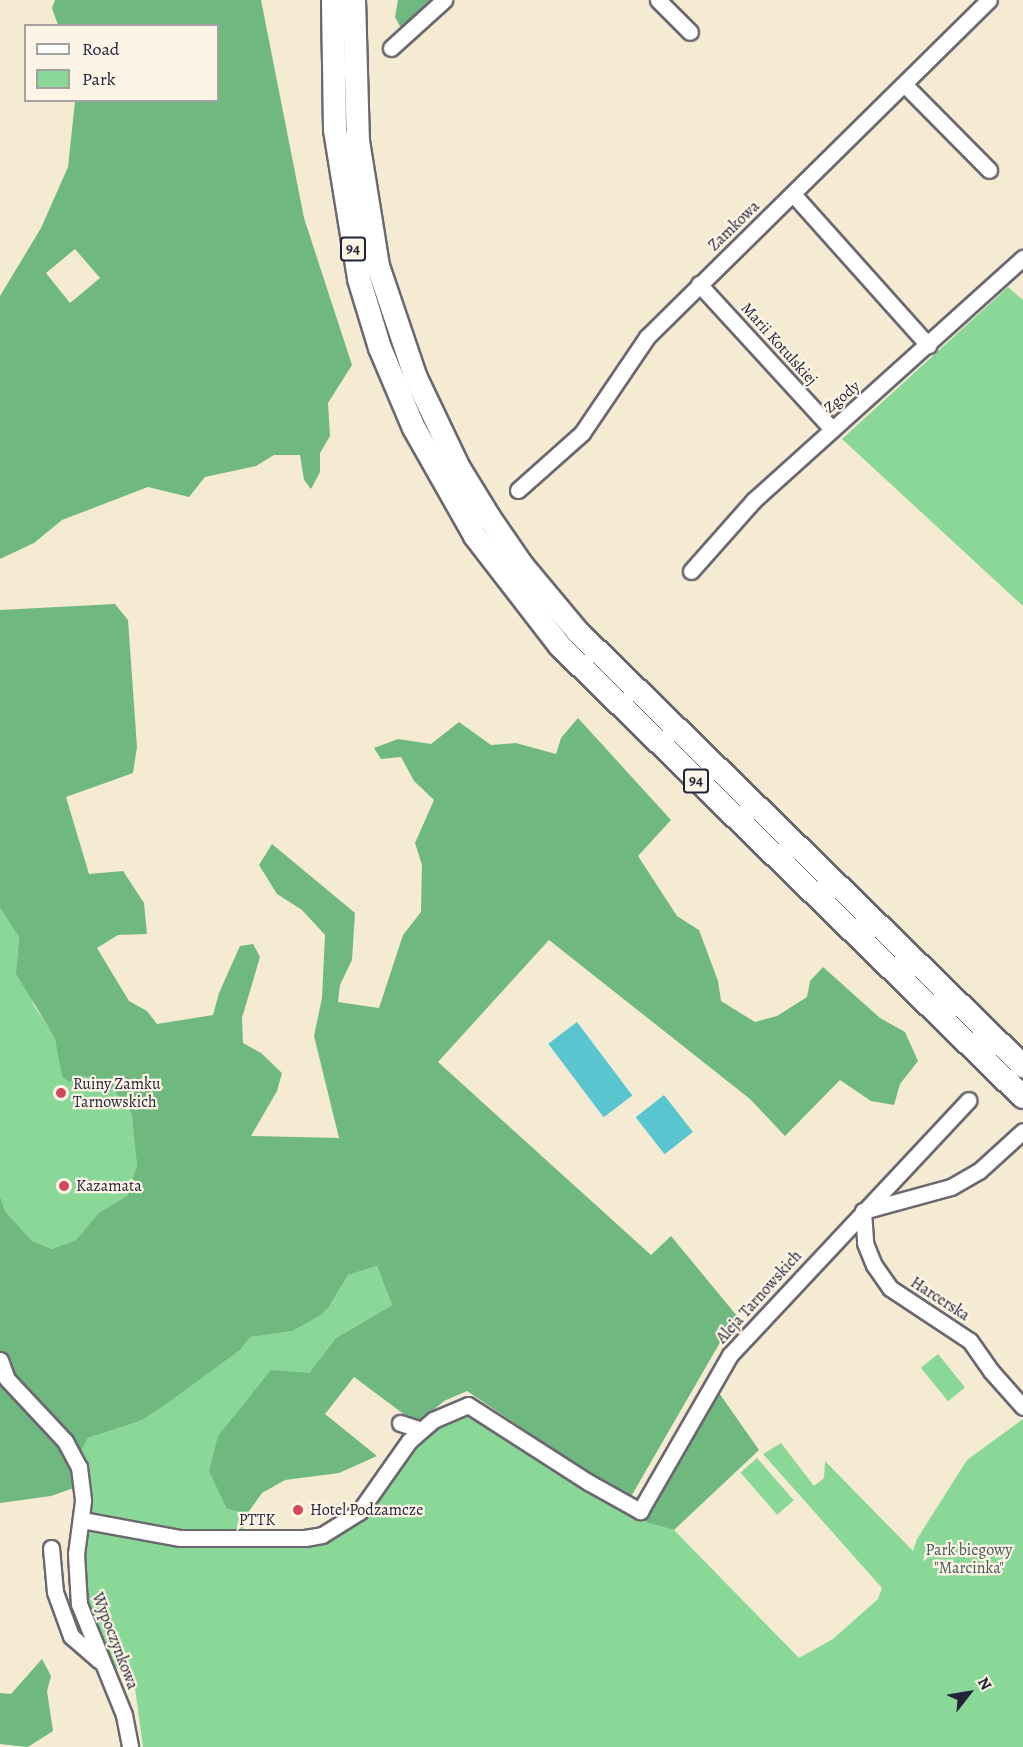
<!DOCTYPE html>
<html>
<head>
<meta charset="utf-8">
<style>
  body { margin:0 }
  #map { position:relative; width:1023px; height:1747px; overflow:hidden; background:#f5ebd3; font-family:Alegreya,serif }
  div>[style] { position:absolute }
  .green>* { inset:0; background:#8ad897; transform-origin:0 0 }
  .forest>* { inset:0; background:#6fb880 }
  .water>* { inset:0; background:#59c6cf; transform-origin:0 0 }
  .roads { filter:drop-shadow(2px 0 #6c6870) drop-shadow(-2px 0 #6c6870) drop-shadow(0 2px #6c6870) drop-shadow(0 -2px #6c6870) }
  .minor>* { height:15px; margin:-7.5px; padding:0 7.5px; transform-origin:7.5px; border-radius:7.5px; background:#fff }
  .primary>* { height:22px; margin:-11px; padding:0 11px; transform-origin:11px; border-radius:11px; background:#fff }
  .dots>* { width:16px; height:16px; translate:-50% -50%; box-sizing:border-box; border:3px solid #fcf5e5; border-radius:50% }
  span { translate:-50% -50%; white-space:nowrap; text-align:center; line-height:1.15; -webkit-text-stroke:4.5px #fcf5e5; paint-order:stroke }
  .shield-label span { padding:2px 4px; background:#fcf5e5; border:2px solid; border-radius:4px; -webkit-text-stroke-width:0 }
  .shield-label { font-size:15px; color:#22223b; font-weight:700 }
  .street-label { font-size:16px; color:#22223b }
  .poi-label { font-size:16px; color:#22223b }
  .left { translate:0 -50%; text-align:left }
  .park-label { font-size:16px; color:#415957 }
  .legend { position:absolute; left:24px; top:24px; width:195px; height:78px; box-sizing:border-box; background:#fcf5e5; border:2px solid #a5a1a1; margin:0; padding:8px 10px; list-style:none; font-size:18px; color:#22223b }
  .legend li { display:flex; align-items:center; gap:12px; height:30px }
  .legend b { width:30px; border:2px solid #a5a1a1 }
  .north { position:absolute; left:939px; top:1663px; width:60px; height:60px; -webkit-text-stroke:4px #fcf5e5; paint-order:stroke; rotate:59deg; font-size:16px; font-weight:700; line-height:24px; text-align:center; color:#22223b }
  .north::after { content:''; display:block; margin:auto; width:21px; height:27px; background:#22223b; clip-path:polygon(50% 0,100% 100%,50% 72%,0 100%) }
</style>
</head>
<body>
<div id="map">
  <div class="green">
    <div style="clip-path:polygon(1008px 287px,1023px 300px,1023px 606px,842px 439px)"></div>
    <div style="clip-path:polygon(0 908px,19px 937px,17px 960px,34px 1006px,56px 1038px,62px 1077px,69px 1082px,82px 1076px,93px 1078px,118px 1091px,132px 1116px,136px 1140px,137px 1165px,127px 1196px,76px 1240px,52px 1249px,32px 1241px,5px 1211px,0 1196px)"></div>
    <div style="clip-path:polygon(377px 1266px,392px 1305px,336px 1338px,309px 1373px,227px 1509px,247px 1514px,241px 1538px,82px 1520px,76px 1460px,88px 1438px,140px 1421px,240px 1350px,249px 1337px,292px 1331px,329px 1307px,348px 1275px)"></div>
    <div style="left:938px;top:1354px;width:43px;height:22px;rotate:51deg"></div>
    <div style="clip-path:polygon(464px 1413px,493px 1424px,567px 1476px,645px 1522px,674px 1530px,799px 1658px,833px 1639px,878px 1599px,882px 1588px,763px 1454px,781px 1443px,814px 1486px,824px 1478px,825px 1461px,913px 1551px,917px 1539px,967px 1460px,1023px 1419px,1023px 1747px,143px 1747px,135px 1688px,102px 1652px,82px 1592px,87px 1528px,256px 1540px,354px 1522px,433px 1426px)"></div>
    <div style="left:757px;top:1458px;width:56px;height:22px;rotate:49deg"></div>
  </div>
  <div class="forest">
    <div style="clip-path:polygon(evenodd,55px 0,261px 0,304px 218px,352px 365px,328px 403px,330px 436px,320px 453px,320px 472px,311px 489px,304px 480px,300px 455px,274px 455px,256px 466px,205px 477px,189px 497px,148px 487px,62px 520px,34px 543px,0 559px,0 296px,41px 228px,68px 167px,75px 101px,218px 100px,218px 26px,58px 25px,52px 8px,55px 0,75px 249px,100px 278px,70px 303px,46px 273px,75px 249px)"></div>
    <div style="clip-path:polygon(398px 0,440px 0,404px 34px,395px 17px)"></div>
    <div style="clip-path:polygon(115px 604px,128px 620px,137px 747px,133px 773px,66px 797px,89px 874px,123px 871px,144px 903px,147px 934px,118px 935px,97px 948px,129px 1001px,147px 1011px,157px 1024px,213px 1015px,219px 993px,240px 946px,253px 944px,260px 957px,242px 1018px,243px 1043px,261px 1053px,282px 1073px,277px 1091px,251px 1136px,339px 1138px,314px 1036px,322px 998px,325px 935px,302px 910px,277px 894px,259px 865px,272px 844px,355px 913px,352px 960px,340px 985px,338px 1002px,379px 1008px,403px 935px,421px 912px,422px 865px,415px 843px,434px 800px,414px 781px,401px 757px,381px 759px,374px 748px,398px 739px,431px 744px,459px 722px,491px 745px,516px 743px,556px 754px,561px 738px,578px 718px,671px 820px,638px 856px,677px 916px,699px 930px,718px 981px,721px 1001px,755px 1022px,777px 1016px,807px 997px,810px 981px,823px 967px,880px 1018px,905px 1032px,918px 1061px,900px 1084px,894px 1105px,871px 1101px,840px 1080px,785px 1136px,750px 1099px,549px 940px,438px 1062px,651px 1255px,671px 1236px,742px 1322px,722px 1339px,629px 1500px,467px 1391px,444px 1401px,417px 1424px,354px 1377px,325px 1414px,377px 1456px,339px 1473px,285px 1480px,262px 1493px,247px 1514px,227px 1509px,209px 1471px,218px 1436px,271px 1370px,309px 1373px,336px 1338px,392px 1305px,377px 1266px,348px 1275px,329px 1307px,319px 1316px,292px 1331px,250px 1337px,240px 1350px,159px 1409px,140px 1421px,88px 1438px,76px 1460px,82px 1485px,51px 1496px,0 1503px,0 1196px,5px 1211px,32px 1241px,52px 1249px,76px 1240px,99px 1213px,127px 1196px,137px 1165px,132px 1116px,125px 1102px,104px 1081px,82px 1076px,69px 1082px,62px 1077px,55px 1038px,16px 974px,19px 937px,0 908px,0 610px)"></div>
    <div style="clip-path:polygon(717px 1390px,759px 1450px,674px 1530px,645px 1522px)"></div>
    <div style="clip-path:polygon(42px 1659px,51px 1676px,47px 1691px,53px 1731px,28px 1747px,0 1744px,0 1693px,11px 1694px)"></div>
  </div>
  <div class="water">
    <div style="left:577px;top:1022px;width:92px;height:36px;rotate:53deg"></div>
    <div style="left:664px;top:1095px;width:47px;height:36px;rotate:52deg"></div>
  </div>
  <div class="roads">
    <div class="minor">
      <div style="left:658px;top:0;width:45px;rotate:45deg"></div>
      <div style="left:391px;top:48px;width:72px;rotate:-42.2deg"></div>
      <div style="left:906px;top:86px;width:118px;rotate:45.3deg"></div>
      <div style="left:793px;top:194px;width:203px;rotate:48.2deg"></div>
      <div style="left:699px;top:284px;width:197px;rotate:47.5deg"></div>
      <div style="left:518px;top:490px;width:86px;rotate:-41.7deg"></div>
      <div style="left:582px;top:433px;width:116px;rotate:-55.9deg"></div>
      <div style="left:647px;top:337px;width:480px;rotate:-44.6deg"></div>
      <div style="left:691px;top:571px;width:95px;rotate:-48.4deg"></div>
      <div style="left:754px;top:500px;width:362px;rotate:-42deg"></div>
      <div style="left:863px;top:1211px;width:32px;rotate:86deg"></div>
      <div style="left:865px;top:1243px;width:24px;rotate:68deg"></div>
      <div style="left:874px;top:1265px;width:28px;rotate:55deg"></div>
      <div style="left:890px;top:1288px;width:96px;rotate:33.5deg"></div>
      <div style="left:970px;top:1341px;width:37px;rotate:55deg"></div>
      <div style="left:991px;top:1371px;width:48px;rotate:48.4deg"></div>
      <div style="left:863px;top:1211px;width:91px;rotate:-15.3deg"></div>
      <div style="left:951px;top:1187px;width:32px;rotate:-30deg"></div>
      <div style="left:979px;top:1171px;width:59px;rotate:-42.3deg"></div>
      <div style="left:0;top:1360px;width:20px;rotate:70deg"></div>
      <div style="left:7px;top:1379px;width:85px;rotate:46.9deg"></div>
      <div style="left:65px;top:1441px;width:30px;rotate:62deg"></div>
      <div style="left:79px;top:1467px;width:34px;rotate:83deg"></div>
      <div style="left:83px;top:1501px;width:53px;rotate:97.5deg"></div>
      <div style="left:76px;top:1554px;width:50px;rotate:86.6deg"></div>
      <div style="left:79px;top:1604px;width:120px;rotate:67.9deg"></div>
      <div style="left:124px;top:1715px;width:33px;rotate:79deg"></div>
      <div style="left:400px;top:1423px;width:22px;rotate:18deg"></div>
      <div style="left:82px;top:1520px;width:100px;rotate:10.4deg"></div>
      <div style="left:180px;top:1538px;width:125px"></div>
      <div style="left:305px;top:1538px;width:17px;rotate:-10deg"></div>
      <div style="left:322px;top:1535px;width:44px;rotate:-31.9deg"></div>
      <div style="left:359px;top:1512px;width:87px;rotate:-54.8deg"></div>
      <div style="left:409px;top:1441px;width:32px;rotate:-41deg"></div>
      <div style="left:433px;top:1420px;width:38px;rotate:-23deg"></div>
      <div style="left:468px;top:1405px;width:143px;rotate:32.7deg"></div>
      <div style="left:588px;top:1482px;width:60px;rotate:29.1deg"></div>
      <div style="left:640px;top:1511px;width:180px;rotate:-60deg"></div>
      <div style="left:730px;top:1355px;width:349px;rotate:-46.9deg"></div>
      <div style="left:51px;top:1548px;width:44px;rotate:84.8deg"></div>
      <div style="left:55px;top:1592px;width:47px;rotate:70deg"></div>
      <div style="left:71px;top:1636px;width:37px;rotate:41deg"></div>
    </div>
    <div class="primary">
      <div style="left:333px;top:0;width:130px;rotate:89.1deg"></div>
      <div style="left:335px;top:130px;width:151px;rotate:80.8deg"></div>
      <div style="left:359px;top:279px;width:72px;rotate:73.1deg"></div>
      <div style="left:380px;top:348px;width:87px;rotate:67deg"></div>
      <div style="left:414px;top:428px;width:124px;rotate:60.5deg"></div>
      <div style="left:475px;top:536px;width:139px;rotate:52.3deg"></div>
      <div style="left:560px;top:646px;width:646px;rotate:44.25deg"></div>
      <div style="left:354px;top:0;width:141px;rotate:88.4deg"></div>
      <div style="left:358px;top:141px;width:127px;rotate:80.9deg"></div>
      <div style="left:378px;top:266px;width:118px;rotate:71.3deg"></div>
      <div style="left:416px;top:378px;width:100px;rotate:64.5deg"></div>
      <div style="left:459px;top:468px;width:57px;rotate:58.5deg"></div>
      <div style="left:489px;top:517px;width:58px;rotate:55.5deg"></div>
      <div style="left:522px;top:565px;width:87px;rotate:50.1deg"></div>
      <div style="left:578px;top:632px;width:622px;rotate:44.28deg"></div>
    </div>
  </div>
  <div class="dots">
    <div style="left:61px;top:1093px;background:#d1495b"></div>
    <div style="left:64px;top:1186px;background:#d1495b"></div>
    <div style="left:298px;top:1510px;background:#d1495b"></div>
  </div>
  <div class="shield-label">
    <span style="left:353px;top:249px">94</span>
    <span style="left:696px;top:781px">94</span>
  </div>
  <div class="street-label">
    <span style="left:734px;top:226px;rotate:-44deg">Zamkowa</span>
    <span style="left:779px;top:344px;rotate:48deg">Marii Kotulskiej</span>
    <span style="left:842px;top:397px;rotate:-40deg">Zgody</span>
    <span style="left:759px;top:1297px;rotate:-48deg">Aleja Tarnowskich</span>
    <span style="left:940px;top:1299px;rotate:33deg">Harcerska</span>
    <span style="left:257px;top:1520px">PTTK</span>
    <span style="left:115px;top:1641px;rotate:69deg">Wypoczynkowa</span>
  </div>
  <div class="poi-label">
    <span class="left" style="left:73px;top:1093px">Ruiny Zamku<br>Tarnowskich</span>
    <span class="left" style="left:76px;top:1186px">Kazamata</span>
    <span class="left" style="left:310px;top:1510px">Hotel Podzamcze</span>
  </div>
  <div class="park-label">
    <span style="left:969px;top:1559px">Park biegowy<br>"Marcinka"</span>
  </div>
  <ul class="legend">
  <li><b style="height:8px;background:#fff"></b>Road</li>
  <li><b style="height:16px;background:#8ad897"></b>Park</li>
  </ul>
  <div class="north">N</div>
</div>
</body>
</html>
